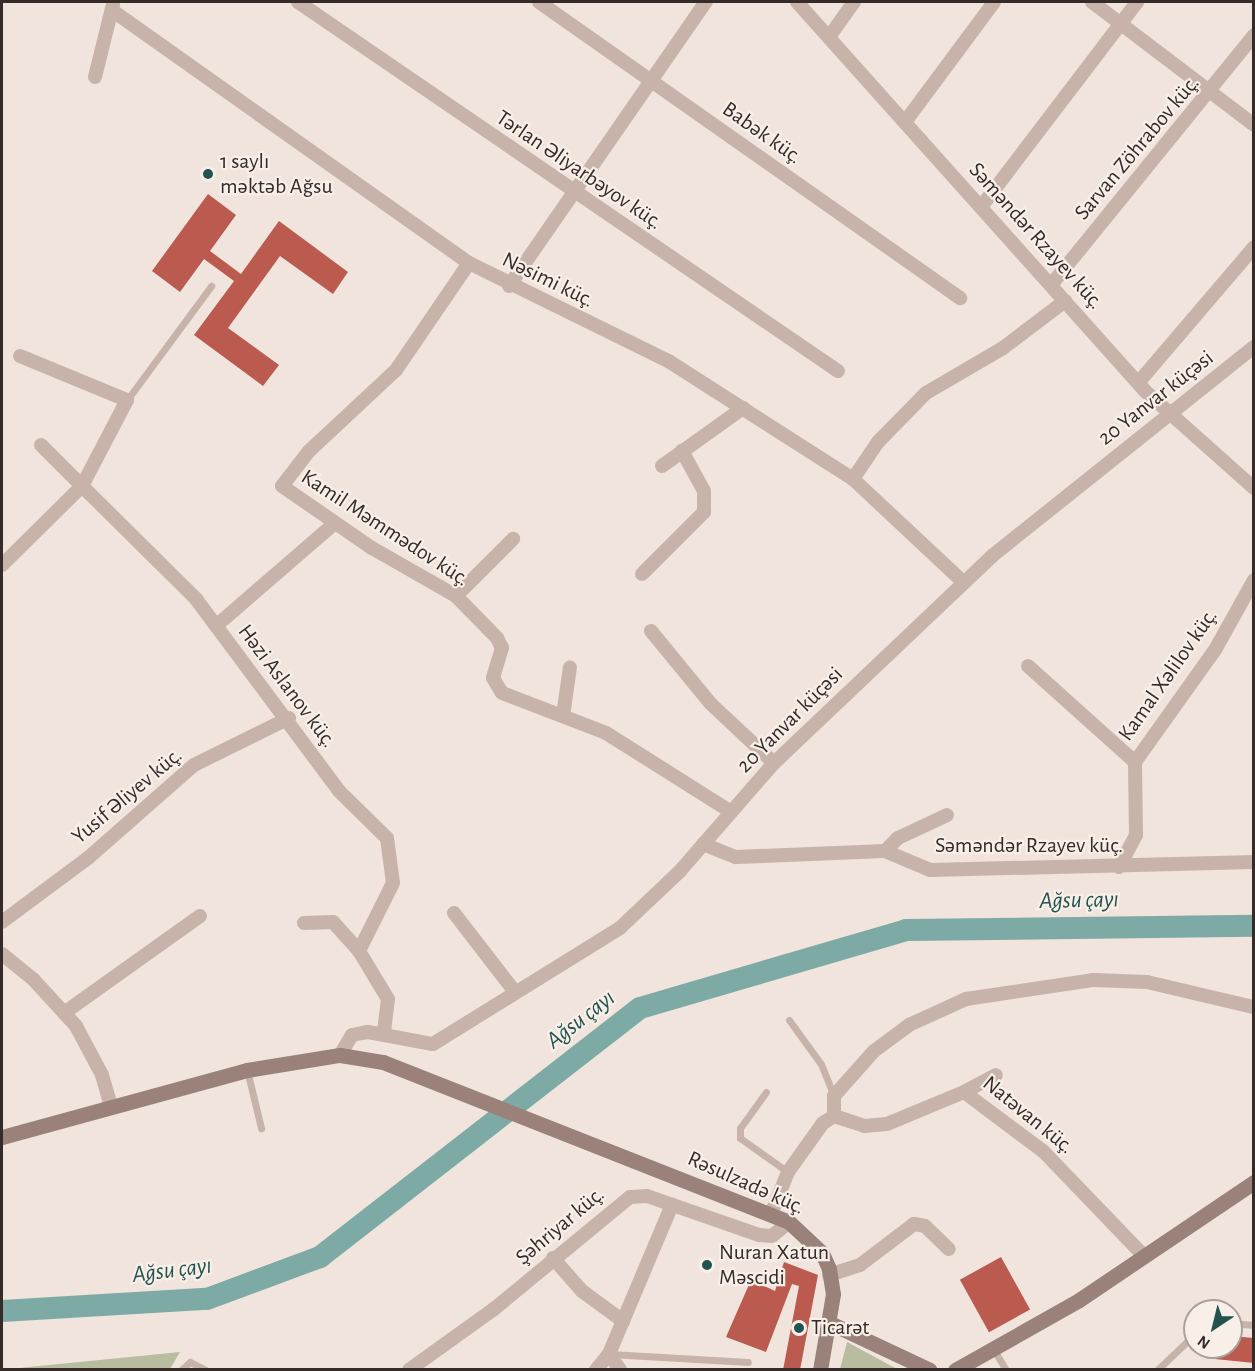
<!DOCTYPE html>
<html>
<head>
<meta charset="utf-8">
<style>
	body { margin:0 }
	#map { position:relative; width:1255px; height:1371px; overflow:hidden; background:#f0e4dd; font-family:"Alegreya Sans",sans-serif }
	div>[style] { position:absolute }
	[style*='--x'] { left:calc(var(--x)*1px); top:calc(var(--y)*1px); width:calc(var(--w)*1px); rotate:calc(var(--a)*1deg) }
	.green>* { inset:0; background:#b7bd9e }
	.river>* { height:22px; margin:-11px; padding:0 11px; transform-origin:11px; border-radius:11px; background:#7eaaa6 }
	.building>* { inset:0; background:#bb5a4f; transform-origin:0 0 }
	.lane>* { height:7px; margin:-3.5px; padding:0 3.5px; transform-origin:3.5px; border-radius:3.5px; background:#c7b3aa }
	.street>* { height:14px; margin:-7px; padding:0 7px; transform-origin:7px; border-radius:7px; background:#c7b3aa }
	.secondary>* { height:15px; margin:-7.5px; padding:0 7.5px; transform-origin:7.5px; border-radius:7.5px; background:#9a827b }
	.dots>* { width:16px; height:16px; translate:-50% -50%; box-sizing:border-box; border:3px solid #f8efe9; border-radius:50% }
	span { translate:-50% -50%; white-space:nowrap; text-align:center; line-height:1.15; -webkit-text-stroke:4.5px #f8efe9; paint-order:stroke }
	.street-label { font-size:22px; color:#352b29 }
	.poi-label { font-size:22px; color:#352b29 }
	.left { translate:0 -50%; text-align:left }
	.water-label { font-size:24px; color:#22534f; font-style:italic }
	.frame { position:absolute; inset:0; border:3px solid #352b29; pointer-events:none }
	.north { position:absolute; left:1183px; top:1299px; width:60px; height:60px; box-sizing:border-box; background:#f8efe9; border:2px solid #aaa19c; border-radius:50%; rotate:215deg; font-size:16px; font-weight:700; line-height:24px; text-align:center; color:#352b29 }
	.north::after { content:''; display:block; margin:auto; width:21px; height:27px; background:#22534f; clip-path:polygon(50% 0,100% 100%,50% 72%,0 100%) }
</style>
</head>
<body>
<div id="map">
	<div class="green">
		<i style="clip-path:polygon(847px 1342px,897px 1369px,840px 1369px)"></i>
		<i style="clip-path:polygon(180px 1352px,170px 1369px,9px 1369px)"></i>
	</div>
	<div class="river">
		<i style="--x:2;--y:1311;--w:205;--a:-3.4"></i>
		<i style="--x:207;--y:1299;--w:121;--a:-20.4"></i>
		<i style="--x:320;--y:1257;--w:405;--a:-37.9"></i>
		<i style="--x:640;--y:1008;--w:277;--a:-16.3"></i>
		<i style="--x:906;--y:930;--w:348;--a:-0.7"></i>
	</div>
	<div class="building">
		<i style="clip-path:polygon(208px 194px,236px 215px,210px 251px,241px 274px,279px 221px,348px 272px,333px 294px,280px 256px,228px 328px,279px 365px,263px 386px,194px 335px,234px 281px,204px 259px,180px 292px,152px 271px)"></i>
		<i style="left:1001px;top:1257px;width:60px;height:47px;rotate:61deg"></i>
		<i style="clip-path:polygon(784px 1262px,818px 1275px,800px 1370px,783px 1370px,799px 1286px,792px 1284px,766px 1352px,726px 1337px,751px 1280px,775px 1291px)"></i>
		<i style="clip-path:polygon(1231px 1336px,1254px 1338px,1254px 1363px,1205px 1358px,1206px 1347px,1231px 1347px)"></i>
	</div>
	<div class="lane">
		<i style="--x:127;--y:400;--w:142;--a:-53.6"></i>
		<i style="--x:789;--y:1020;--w:54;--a:54"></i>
		<i style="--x:821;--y:1064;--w:35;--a:68"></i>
		<i style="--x:247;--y:1070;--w:60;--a:76.4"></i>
		<i style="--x:766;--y:1092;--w:44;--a:125.8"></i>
		<i style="--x:740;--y:1128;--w:10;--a:90"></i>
		<i style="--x:740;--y:1138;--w:59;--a:35.3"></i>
		<i style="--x:1231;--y:1323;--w:23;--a:5"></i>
		<i style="--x:994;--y:1350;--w:23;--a:59"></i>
		<i style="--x:610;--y:1354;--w:138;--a:3.3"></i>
		<i style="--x:181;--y:1370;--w:12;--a:-42"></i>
		<i style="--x:190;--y:1362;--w:18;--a:27"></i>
		<i style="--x:1157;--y:1370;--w:52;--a:-43.5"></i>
	</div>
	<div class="street">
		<i style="--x:298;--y:2;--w:654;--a:34.35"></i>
		<i style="--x:539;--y:2;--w:515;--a:35.11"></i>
		<i style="--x:797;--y:2;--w:522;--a:48.18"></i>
		<i style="--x:1145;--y:391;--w:146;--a:41.7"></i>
		<i style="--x:1092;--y:2;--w:203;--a:37.2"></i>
		<i style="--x:113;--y:11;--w:436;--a:35.3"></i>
		<i style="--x:469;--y:263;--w:224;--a:26.2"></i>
		<i style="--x:670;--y:362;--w:217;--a:32.6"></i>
		<i style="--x:853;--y:479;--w:151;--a:43.1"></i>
		<i style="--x:829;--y:37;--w:43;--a:-54.5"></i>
		<i style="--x:95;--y:77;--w:75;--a:-76.1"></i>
		<i style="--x:905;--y:122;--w:149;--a:-53.4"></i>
		<i style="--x:981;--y:207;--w:258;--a:-52.7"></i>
		<i style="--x:469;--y:263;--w:130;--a:124.3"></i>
		<i style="--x:396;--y:370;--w:119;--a:137"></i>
		<i style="--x:309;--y:451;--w:44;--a:127.6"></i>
		<i style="--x:282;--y:486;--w:109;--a:34.6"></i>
		<i style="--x:372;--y:548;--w:97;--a:29.7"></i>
		<i style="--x:456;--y:596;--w:59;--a:45.7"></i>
		<i style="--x:497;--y:638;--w:11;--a:63"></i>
		<i style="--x:502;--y:648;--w:31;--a:107"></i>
		<i style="--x:493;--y:678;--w:17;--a:59"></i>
		<i style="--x:502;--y:693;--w:111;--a:21"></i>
		<i style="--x:606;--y:733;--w:146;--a:32.2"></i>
		<i style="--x:1051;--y:285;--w:322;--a:-50.9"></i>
		<i style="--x:509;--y:286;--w:346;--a:-55.3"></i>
		<i style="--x:20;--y:356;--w:116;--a:22.4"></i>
		<i style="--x:127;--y:400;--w:97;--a:117.6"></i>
		<i style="--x:82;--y:486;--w:58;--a:-135"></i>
		<i style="--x:1138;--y:383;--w:179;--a:-49.5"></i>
		<i style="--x:662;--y:466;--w:100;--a:-35.6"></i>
		<i style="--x:853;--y:479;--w:45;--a:-56"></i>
		<i style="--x:878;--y:442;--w:69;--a:-45.6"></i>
		<i style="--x:926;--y:393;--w:89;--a:-30.3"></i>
		<i style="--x:1003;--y:348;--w:78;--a:-37.2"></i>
		<i style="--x:2;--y:565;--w:112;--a:-44.6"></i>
		<i style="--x:82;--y:486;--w:161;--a:44.7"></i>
		<i style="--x:196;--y:599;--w:239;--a:53.3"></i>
		<i style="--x:339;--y:791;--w:67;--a:44.4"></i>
		<i style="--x:387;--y:838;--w:45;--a:82.4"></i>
		<i style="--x:393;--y:883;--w:76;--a:116.6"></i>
		<i style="--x:359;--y:951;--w:56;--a:58.9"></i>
		<i style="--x:388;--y:999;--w:34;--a:97"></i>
		<i style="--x:642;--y:574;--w:88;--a:-45"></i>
		<i style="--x:704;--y:512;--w:21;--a:-90"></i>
		<i style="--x:704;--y:491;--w:46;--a:-118.8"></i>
		<i style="--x:456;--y:596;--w:81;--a:-45"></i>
		<i style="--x:216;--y:626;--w:157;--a:-40.9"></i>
		<i style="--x:651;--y:631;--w:94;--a:50.6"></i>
		<i style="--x:711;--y:704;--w:86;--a:43.1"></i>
		<i style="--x:1028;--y:666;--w:144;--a:41.9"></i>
		<i style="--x:563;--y:716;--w:49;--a:-81.9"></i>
		<i style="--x:703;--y:844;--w:35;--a:22"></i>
		<i style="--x:736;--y:857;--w:149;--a:-2.3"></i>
		<i style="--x:885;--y:851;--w:49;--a:22.9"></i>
		<i style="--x:930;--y:870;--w:324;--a:-1.4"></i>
		<i style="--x:885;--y:851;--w:18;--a:-45"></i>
		<i style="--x:898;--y:838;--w:54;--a:-25.1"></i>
		<i style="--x:1119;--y:867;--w:36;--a:-62"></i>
		<i style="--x:1136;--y:835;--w:73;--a:-90.8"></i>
		<i style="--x:1135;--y:762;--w:138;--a:-54.5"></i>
		<i style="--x:1215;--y:650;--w:80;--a:-60.9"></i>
		<i style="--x:454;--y:913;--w:100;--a:52.3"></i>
		<i style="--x:2;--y:922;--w:107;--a:-36.7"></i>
		<i style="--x:88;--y:858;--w:141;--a:-41.3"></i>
		<i style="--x:194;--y:765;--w:106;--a:-26.3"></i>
		<i style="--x:304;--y:923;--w:29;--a:-2"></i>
		<i style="--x:333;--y:922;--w:39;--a:48"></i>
		<i style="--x:2;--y:954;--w:40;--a:39"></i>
		<i style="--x:33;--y:979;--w:64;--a:47.5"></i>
		<i style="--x:76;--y:1026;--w:55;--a:62"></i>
		<i style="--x:102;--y:1075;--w:32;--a:74"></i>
		<i style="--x:64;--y:1013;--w:167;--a:-35.5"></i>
		<i style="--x:340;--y:1055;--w:23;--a:-59"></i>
		<i style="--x:352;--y:1035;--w:16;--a:-11"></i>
		<i style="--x:368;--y:1032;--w:66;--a:10.5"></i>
		<i style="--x:433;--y:1044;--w:220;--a:-31.8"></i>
		<i style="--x:620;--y:928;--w:83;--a:-43.5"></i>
		<i style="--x:680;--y:871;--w:143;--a:-49"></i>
		<i style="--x:774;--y:763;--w:301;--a:-43.5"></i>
		<i style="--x:992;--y:556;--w:335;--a:-38.6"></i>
		<i style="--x:964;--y:1092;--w:36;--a:-28"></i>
		<i style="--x:834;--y:1116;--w:20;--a:-90"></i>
		<i style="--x:834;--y:1096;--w:60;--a:-48.4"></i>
		<i style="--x:874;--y:1051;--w:44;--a:-36.6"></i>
		<i style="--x:909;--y:1025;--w:63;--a:-24.5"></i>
		<i style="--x:966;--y:999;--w:128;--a:-8.5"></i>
		<i style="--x:1093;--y:980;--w:54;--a:2.1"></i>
		<i style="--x:1147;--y:982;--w:110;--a:13.2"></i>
		<i style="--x:771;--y:1214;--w:45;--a:-68"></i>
		<i style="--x:788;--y:1172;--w:60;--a:-54.5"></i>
		<i style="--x:823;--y:1123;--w:13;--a:-32"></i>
		<i style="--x:834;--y:1116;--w:32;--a:18"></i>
		<i style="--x:864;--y:1126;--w:23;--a:-5"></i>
		<i style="--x:887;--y:1124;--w:83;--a:-22.6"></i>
		<i style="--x:964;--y:1092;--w:99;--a:36.8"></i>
		<i style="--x:1043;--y:1151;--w:143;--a:46.1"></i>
		<i style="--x:553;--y:1258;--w:44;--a:48.7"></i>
		<i style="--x:582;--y:1291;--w:51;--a:36.2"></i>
		<i style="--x:829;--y:1275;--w:33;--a:-18"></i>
		<i style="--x:860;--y:1265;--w:68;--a:-37.2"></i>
		<i style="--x:914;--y:1224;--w:11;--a:10"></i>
		<i style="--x:925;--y:1226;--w:33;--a:44"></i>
		<i style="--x:609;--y:1354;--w:19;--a:55"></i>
		<i style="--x:409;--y:1370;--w:105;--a:-35.7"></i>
		<i style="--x:494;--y:1309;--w:176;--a:-39.5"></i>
		<i style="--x:630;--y:1197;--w:17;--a:-3"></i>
		<i style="--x:647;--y:1196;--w:119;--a:19.2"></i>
		<i style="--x:759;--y:1235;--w:13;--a:4"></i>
		<i style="--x:772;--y:1236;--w:22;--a:-39"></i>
		<i style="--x:596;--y:1370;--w:21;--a:-51"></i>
		<i style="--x:609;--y:1354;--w:162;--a:-67.1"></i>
	</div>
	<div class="secondary">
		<i style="--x:2;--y:1137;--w:254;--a:-15.3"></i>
		<i style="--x:247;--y:1070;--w:94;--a:-9.2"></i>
		<i style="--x:340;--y:1055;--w:44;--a:9.2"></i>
		<i style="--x:383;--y:1062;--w:436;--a:21.5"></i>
		<i style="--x:789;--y:1222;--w:45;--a:43.2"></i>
		<i style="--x:822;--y:1253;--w:17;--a:66"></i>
		<i style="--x:829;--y:1269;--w:25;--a:81"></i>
		<i style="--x:833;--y:1294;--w:77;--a:99.7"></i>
		<i style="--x:830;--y:1323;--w:110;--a:25.2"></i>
		<i style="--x:955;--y:1370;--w:142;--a:-29.4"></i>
		<i style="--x:1079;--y:1300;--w:211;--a:-34"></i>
	</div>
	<div class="dots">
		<i style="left:208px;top:174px;background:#22534f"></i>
		<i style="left:707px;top:1265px;background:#22534f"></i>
		<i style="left:799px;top:1328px;background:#22534f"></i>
	</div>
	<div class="street-label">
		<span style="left:762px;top:133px;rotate:35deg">Babək küç.</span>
		<span style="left:1137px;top:148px;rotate:-50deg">Sarvan Zöhrabov küç.</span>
		<span style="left:579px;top:170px;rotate:34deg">Tərlan Əliyarbəyov küç.</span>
		<span style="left:1036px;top:236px;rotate:48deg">Səməndər Rzayev küç.</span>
		<span style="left:548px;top:280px;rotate:26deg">Nəsimi küç.</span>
		<span style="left:1156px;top:398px;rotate:-38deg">20 Yanvar küçəsi</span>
		<span style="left:385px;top:528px;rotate:33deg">Kamil Məmmədov küç.</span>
		<span style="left:1168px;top:675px;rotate:-55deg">Kamal Xəlilov küç.</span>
		<span style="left:287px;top:686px;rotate:53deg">Həzi Aslanov küç.</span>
		<span style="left:790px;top:720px;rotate:-45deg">20 Yanvar küçəsi</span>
		<span style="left:127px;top:796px;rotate:-40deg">Yusif Əliyev küç.</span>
		<span style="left:1029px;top:846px">Səməndər Rzayev küç.</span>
		<span style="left:1028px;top:1115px;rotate:39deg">Natəvan küç.</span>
		<span style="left:746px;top:1183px;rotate:24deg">Rəsulzadə küç.</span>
		<span style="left:560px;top:1226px;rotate:-40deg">Şəhriyar küç.</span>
	</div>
	<div class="poi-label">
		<span class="left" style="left:220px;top:174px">1 saylı<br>məktəb Ağsu</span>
		<span class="left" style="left:719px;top:1265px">Nuran Xatun<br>Məscidi</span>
		<span class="left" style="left:811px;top:1328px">Ticarət</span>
	</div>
	<div class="water-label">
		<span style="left:1079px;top:901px;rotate:-1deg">Ağsu çayı</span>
		<span style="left:581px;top:1020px;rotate:-38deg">Ağsu çayı</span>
		<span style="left:172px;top:1271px;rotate:-7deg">Ağsu çayı</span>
	</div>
	<div class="frame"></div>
	<div class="north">N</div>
</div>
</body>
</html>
